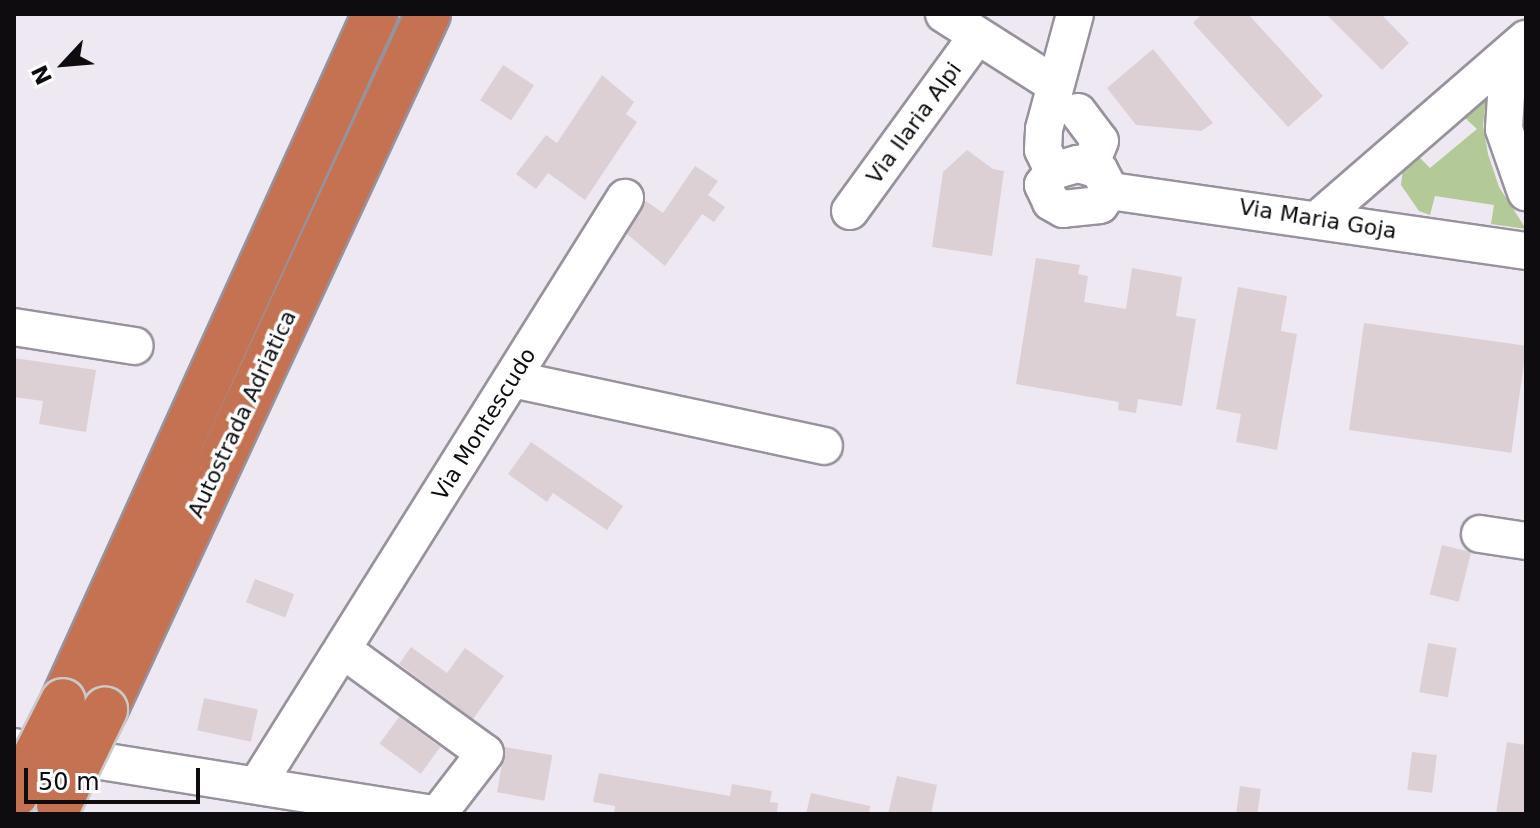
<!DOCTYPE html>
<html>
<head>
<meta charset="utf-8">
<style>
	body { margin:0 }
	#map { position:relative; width:1540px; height:828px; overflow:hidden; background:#eee8f2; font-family:"DejaVu Sans",sans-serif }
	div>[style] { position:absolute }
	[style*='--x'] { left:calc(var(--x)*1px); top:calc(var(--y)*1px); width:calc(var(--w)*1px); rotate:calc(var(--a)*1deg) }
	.green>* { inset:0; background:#b3c998 }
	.building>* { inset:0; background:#dcd0d4; transform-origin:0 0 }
	.roads { filter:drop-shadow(2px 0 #97929c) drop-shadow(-2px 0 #97929c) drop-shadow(0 2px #97929c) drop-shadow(0 -2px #97929c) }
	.minor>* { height:36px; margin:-18px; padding:0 18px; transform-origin:18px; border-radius:18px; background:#fff }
	.highway>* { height:44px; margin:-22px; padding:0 22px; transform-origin:22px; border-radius:22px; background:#c57253 }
	.bridges { filter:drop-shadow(2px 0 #cacaca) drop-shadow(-2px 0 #cacaca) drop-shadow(0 2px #cacaca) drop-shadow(0 -2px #cacaca) }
	.highway-bridge>* { height:44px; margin:-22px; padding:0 22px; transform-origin:22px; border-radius:22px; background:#c57253 }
	span { translate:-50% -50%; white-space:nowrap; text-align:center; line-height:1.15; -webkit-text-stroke:7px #fff; paint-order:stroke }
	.street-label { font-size:22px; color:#0e0c0f }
	.frame { position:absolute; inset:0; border:16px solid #0e0c0f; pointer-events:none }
	.north { position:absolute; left:24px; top:24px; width:80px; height:80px; -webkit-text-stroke:6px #fff; paint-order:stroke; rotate:244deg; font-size:22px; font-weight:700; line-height:32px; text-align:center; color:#0e0c0f }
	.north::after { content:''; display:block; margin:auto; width:28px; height:36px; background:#0e0c0f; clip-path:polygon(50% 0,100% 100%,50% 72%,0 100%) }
	.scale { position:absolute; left:24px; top:768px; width:176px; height:36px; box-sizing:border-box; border:4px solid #0e0c0f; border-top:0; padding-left:10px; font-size:24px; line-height:28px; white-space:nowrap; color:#0e0c0f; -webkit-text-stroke:6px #fff; paint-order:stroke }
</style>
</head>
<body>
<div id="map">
	<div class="green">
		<i style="clip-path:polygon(1487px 92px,1483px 125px,1488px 154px,1499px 187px,1526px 229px,1491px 224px,1494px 205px,1435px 196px,1430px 215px,1419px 211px,1401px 185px,1403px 169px,1418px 156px,1430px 168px,1477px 129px,1464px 117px)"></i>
	</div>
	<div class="building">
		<i style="clip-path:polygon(1202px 14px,1248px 14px,1323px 96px,1288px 127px,1193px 23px)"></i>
		<i style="clip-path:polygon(1326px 14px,1381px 14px,1409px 43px,1382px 70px)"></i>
		<i style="clip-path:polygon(1153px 49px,1213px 123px,1201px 131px,1136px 125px,1107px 88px)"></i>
		<i style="left:503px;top:65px;width:37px;height:42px;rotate:33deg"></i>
		<i style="clip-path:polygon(602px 75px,634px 102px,626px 114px,637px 122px,585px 200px,548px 173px,536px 189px,516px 174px,546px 135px,557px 143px)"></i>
		<i style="clip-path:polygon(967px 150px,993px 169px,1004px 171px,992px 256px,932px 247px,943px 172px)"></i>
		<i style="clip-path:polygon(695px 166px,718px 181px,708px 195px,725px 207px,714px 222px,702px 214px,665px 266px,627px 234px,646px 201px,663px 213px)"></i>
		<i style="clip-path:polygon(1036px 258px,1080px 265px,1078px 274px,1088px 276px,1084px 302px,1126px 309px,1132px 268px,1182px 277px,1176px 316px,1196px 319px,1182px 406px,1138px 399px,1136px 413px,1118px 410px,1119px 402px,1016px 384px)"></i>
		<i style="clip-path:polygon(1238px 287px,1287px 296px,1281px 331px,1297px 334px,1277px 450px,1236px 442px,1241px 414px,1216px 409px)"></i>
		<i style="left:1364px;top:323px;width:164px;height:108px;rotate:8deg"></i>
		<i style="clip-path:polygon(14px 358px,96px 370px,86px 432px,39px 424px,43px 401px,14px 397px)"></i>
		<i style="clip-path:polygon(531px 442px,623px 506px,607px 530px,553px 493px,547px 502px,508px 474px)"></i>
		<i style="left:1442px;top:545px;width:30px;height:51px;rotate:14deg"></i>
		<i style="left:255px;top:579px;width:42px;height:25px;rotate:21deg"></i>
		<i style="left:1428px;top:643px;width:29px;height:50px;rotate:10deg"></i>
		<i style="clip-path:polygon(411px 647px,447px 673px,465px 648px,504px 676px,473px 719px,399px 664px)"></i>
		<i style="left:204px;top:698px;width:55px;height:33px;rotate:12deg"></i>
		<i style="left:399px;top:717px;width:51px;height:33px;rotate:36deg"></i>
		<i style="clip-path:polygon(1507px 742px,1526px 745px,1526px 814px,1496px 814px)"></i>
		<i style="left:505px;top:747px;width:48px;height:46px;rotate:10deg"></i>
		<i style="left:1412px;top:752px;width:25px;height:38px;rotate:7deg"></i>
		<i style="clip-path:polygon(599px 773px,730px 796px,732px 784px,772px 791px,770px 802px,778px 803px,777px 814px,614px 814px,615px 806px,593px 802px)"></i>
		<i style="clip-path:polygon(897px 776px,937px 785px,931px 814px,888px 814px)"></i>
		<i style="left:1240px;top:786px;width:21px;height:28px;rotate:8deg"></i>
		<i style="clip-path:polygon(811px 793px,870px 806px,869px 814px,806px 814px)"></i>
	</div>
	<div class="roads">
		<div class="minor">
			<i style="--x:944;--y:14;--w:130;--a:32.5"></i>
			<i style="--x:1521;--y:45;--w:38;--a:112"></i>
			<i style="--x:1507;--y:80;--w:49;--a:93.5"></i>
			<i style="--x:1504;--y:129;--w:67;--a:70.8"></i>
			<i style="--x:1078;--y:112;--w:36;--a:53"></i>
			<i style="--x:1100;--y:141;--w:27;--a:112"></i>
			<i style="--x:1078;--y:164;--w:22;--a:16"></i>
			<i style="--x:1099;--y:170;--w:24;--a:62"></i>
			<i style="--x:1110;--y:191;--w:17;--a:126"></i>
			<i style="--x:1100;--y:205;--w:37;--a:174"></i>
			<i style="--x:1063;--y:209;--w:14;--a:-150"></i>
			<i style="--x:1051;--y:202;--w:19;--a:-115"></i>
			<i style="--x:1043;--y:185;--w:17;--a:-54"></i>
			<i style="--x:1053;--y:171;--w:26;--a:-16"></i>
			<i style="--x:1053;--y:171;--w:23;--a:-115"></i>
			<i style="--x:1043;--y:150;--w:21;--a:-87"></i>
			<i style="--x:1044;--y:129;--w:119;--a:-74.9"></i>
			<i style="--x:1110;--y:191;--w:420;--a:8.2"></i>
			<i style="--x:850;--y:211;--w:216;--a:-54"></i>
			<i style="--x:1318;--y:219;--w:275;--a:-40.9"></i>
			<i style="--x:14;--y:327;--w:122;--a:8.9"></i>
			<i style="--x:512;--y:379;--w:319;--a:12.1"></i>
			<i style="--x:1480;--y:534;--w:47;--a:8.7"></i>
			<i style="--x:343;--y:650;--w:175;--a:36"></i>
			<i style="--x:485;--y:753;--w:77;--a:127.6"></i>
			<i style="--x:14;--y:747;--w:422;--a:9.1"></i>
			<i style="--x:257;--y:785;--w:693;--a:-57.92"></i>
		</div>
		<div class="highway">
			<i style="--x:63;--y:701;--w:755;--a:-65.57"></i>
			<i style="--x:105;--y:710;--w:767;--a:-65.1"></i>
		</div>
	</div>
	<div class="bridges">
		<div class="highway-bridge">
			<i style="--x:16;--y:794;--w:104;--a:-63.2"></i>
			<i style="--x:59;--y:805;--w:106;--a:-64.2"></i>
		</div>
	</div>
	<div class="street-label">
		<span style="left:914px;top:123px;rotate:-54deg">Via Ilaria Alpi</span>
		<span style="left:1318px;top:219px;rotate:9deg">Via Maria Goja</span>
		<span style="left:242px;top:414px;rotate:-65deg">Autostrada Adriatica</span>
		<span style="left:484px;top:424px;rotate:-58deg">Via Montescudo</span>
	</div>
	<div class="frame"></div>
	<div class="north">N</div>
	<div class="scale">50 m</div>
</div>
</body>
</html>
